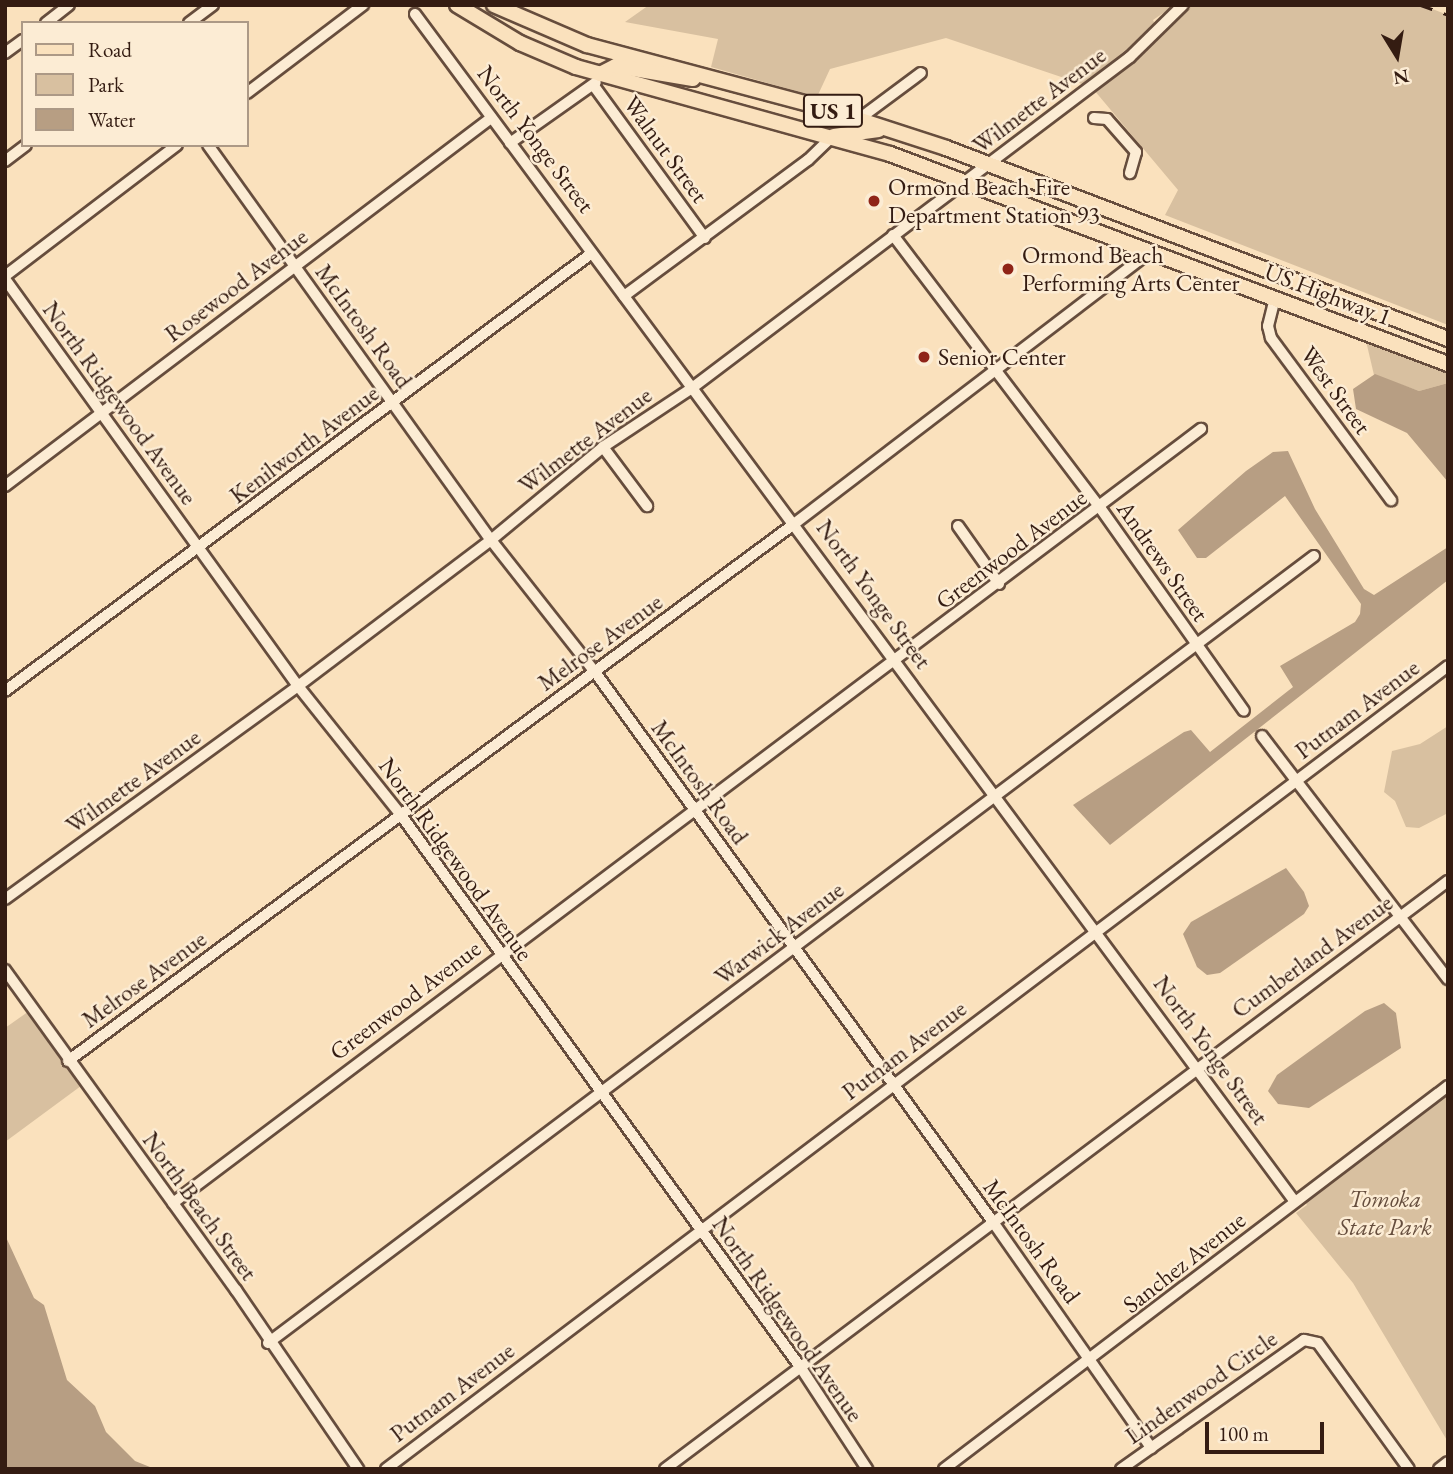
<!DOCTYPE html>
<html>
<head>
<meta charset="utf-8">
<style>
	body { margin:0 }
	#map { position:relative; width:1453px; height:1474px; overflow:hidden; background:#fae1bd; font-family:"EB Garamond",serif }
	div>[style] { position:absolute }
	[style*='--x'] { left:calc(var(--x)*1px); top:calc(var(--y)*1px); width:calc(var(--w)*1px); rotate:calc(var(--a)*1deg) }
	.green>* { inset:0; background:#d8c0a0 }
	.water>* { inset:0; background:#b79e83 }
	.roads { filter:drop-shadow(2px 0 #664d3d) drop-shadow(-2px 0 #664d3d) drop-shadow(0 2px #664d3d) drop-shadow(0 -2px #664d3d) }
	.minor>* { height:10px; margin:-5px; padding:0 5px; transform-origin:5px; border-radius:5px; background:#fcecd4 }
	.major>* { height:14px; margin:-7px; padding:0 7px; transform-origin:7px; border-radius:7px; background:#fae1bd }
	.rail>* { height:2.5px; margin-top:-1.25px; transform-origin:0; background:repeating-linear-gradient(90deg,#341c12 0 12px,transparent 0 24px) }
	.dots>* { width:19px; height:19px; translate:-50% -50%; box-sizing:border-box; border:4px solid #fcecd4; border-radius:50% }
	span { translate:-50% -50%; white-space:nowrap; text-align:center; line-height:1.15; -webkit-text-stroke:5px #fcecd4; paint-order:stroke }
	.shield-label span { padding:2px 5px; background:#fcecd4; border:2px solid; border-radius:5px; -webkit-text-stroke-width:0 }
	.shield-label { font-size:23px; color:#341c12; font-weight:700 }
	.street-label { font-size:24px; color:#341c12 }
	.poi-label { font-size:24px; color:#341c12 }
	.left { translate:0 -50%; text-align:left }
	.park-label { font-size:24px; color:#654d3d; font-style:italic }
	.frame { position:absolute; inset:0; border:7px solid #341c12; pointer-events:none }
	.legend { position:absolute; left:21px; top:21px; width:228px; height:126px; box-sizing:border-box; background:#fcecd4; border:2px solid #ac9986; margin:0; padding:9px 12px; list-style:none; font-size:21px; color:#341c12 }
	.legend li { display:flex; align-items:center; gap:14px; height:35px }
	.legend b { width:35px; border:2px solid #ac9986 }
	.north { position:absolute; left:1362px; top:21px; width:70px; height:70px; -webkit-text-stroke:5px #fcecd4; paint-order:stroke; rotate:169deg; font-size:19px; font-weight:700; line-height:28px; text-align:center; color:#341c12 }
	.north::after { content:''; display:block; margin:auto; width:24px; height:32px; background:#341c12; clip-path:polygon(50% 0,100% 100%,50% 72%,0 100%) }
	.scale { position:absolute; left:1205px; top:1422px; width:119px; height:32px; box-sizing:border-box; border:4px solid #341c12; border-top:0; padding-left:9px; font-size:21px; line-height:24px; white-space:nowrap; color:#341c12; -webkit-text-stroke:5px #fcecd4; paint-order:stroke }
</style>
</head>
<body>
<div id="map">
	<div class="green">
		<i style="clip-path:polygon(649px 5px,1175px 5px,1153px 20px,1157px 28px,1085px 85px,946px 38px,830px 69px,817px 97px,711px 67px,718px 39px,625px 22px)"></i>
		<i style="clip-path:polygon(1188px 5px,1422px 5px,1448px 15px,1448px 325px,1165px 215px,1178px 190px,1094px 90px,1162px 35px)"></i>
		<i style="clip-path:polygon(1366px 341px,1448px 372px,1448px 383px,1419px 391px,1374px 375px)"></i>
		<i style="clip-path:polygon(1448px 726px,1448px 813px,1419px 828px,1406px 827px,1395px 801px,1384px 792px,1392px 751px,1420px 744px)"></i>
		<i style="clip-path:polygon(32px 1009px,85px 1083px,5px 1142px,5px 1028px)"></i>
		<i style="clip-path:polygon(1448px 1086px,1448px 1442px,1353px 1283px,1296px 1213px,1307px 1205px,1302px 1197px)"></i>
	</div>
	<div class="water">
		<i style="clip-path:polygon(1375px 374px,1419px 391px,1448px 383px,1448px 482px,1407px 433px,1356px 409px,1353px 389px)"></i>
		<i style="clip-path:polygon(1288px 451px,1315px 509px,1364px 589px,1374px 595px,1448px 547px,1448px 580px,1110px 845px,1073px 805px,1184px 732px,1191px 730px,1210px 752px,1293px 687px,1280px 666px,1355px 622px,1360px 614px,1361px 604px,1285px 496px,1206px 558px,1197px 558px,1178px 530px,1246px 471px,1273px 452px)"></i>
		<i style="clip-path:polygon(1286px 868px,1304px 892px,1309px 906px,1304px 914px,1220px 973px,1207px 975px,1197px 967px,1183px 934px,1191px 922px)"></i>
		<i style="clip-path:polygon(1384px 1003px,1396px 1013px,1401px 1048px,1309px 1108px,1278px 1104px,1268px 1091px,1277px 1075px,1365px 1011px)"></i>
		<i style="clip-path:polygon(5px 1235px,34px 1298px,44px 1305px,67px 1380px,95px 1406px,106px 1432px,135px 1461px,155px 1469px,5px 1469px)"></i>
	</div>
	<div class="roads">
		<div class="minor">
			<i style="--x:415;--y:14;--w:1478;--a:53.47"></i>
			<i style="--x:46;--y:23;--w:29;--a:-38"></i>
			<i style="--x:189;--y:23;--w:30;--a:-37"></i>
			<i style="--x:5;--y:53;--w:22;--a:-36"></i>
			<i style="--x:594;--y:86;--w:188;--a:53.9"></i>
			<i style="--x:247;--y:93;--w:146;--a:-37.2"></i>
			<i style="--x:1094;--y:118;--w:13;--a:4"></i>
			<i style="--x:1107;--y:119;--w:44;--a:48.7"></i>
			<i style="--x:1136;--y:152;--w:22;--a:106"></i>
			<i style="--x:859;--y:119;--w:77;--a:-36.6"></i>
			<i style="--x:510;--y:143;--w:105;--a:-35.3"></i>
			<i style="--x:208;--y:145;--w:486;--a:54.4"></i>
			<i style="--x:491;--y:540;--w:168;--a:51.8"></i>
			<i style="--x:595;--y:672;--w:679;--a:54.11"></i>
			<i style="--x:993;--y:1222;--w:276;--a:55"></i>
			<i style="--x:5;--y:161;--w:26;--a:-37"></i>
			<i style="--x:893;--y:235;--w:344;--a:52.8"></i>
			<i style="--x:1101;--y:509;--w:247;--a:54.7"></i>
			<i style="--x:5;--y:276;--w:216;--a:-37.3"></i>
			<i style="--x:5;--y:279;--w:501;--a:54.25"></i>
			<i style="--x:298;--y:686;--w:165;--a:51.4"></i>
			<i style="--x:401;--y:815;--w:683;--a:54.12"></i>
			<i style="--x:801;--y:1368;--w:121;--a:56.8"></i>
			<i style="--x:624;--y:296;--w:229;--a:-36.5"></i>
			<i style="--x:808;--y:160;--w:35;--a:-44"></i>
			<i style="--x:1275;--y:298;--w:29;--a:104"></i>
			<i style="--x:1268;--y:326;--w:12;--a:76"></i>
			<i style="--x:1271;--y:338;--w:202;--a:53.5"></i>
			<i style="--x:603;--y:447;--w:74;--a:53.3"></i>
			<i style="--x:5;--y:486;--w:610;--a:-37.13"></i>
			<i style="--x:958;--y:526;--w:71;--a:54.7"></i>
			<i style="--x:5;--y:691;--w:732;--a:-36.73"></i>
			<i style="--x:1262;--y:736;--w:306;--a:52.6"></i>
			<i style="--x:5;--y:899;--w:362;--a:-36"></i>
			<i style="--x:298;--y:686;--w:242;--a:-37.1"></i>
			<i style="--x:491;--y:540;--w:146;--a:-39.7"></i>
			<i style="--x:603;--y:447;--w:107;--a:-33.5"></i>
			<i style="--x:692;--y:388;--w:549;--a:-37.08"></i>
			<i style="--x:1130;--y:57;--w:74;--a:-44.5"></i>
			<i style="--x:5;--y:970;--w:395;--a:54.2"></i>
			<i style="--x:236;--y:1290;--w:217;--a:55.7"></i>
			<i style="--x:68;--y:1061;--w:903;--a:-36.49"></i>
			<i style="--x:794;--y:524;--w:449;--a:-37.4"></i>
			<i style="--x:173;--y:1203;--w:1287;--a:-36.98"></i>
			<i style="--x:268;--y:1343;--w:1309;--a:-36.96"></i>
			<i style="--x:386;--y:1469;--w:1331;--a:-37.09"></i>
			<i style="--x:665;--y:1469;--w:979;--a:-36.91"></i>
			<i style="--x:944;--y:1469;--w:633;--a:-37.23"></i>
			<i style="--x:1121;--y:1469;--w:224;--a:-35.2"></i>
			<i style="--x:1304;--y:1340;--w:14;--a:12"></i>
			<i style="--x:1318;--y:1343;--w:155;--a:54.2"></i>
			<i style="--x:1439;--y:1469;--w:11;--a:-38"></i>
		</div>
		<div class="major">
			<i style="--x:457;--y:5;--w:74;--a:31.1"></i>
			<i style="--x:520;--y:43;--w:61;--a:23.2"></i>
			<i style="--x:576;--y:67;--w:326;--a:15.5"></i>
			<i style="--x:890;--y:154;--w:596;--a:20.62"></i>
			<i style="--x:494;--y:5;--w:101;--a:23.3"></i>
			<i style="--x:587;--y:45;--w:238;--a:14.9"></i>
			<i style="--x:817;--y:106;--w:136;--a:18"></i>
			<i style="--x:946;--y:148;--w:537;--a:20.83"></i>
			<i style="--x:600;--y:74;--w:18;--a:-27"></i>
			<i style="--x:616;--y:66;--w:78;--a:9.6"></i>
			<i style="--x:834;--y:136;--w:45;--a:-7.6"></i>
		</div>
	</div>
	<div class="rail">
		<i style="--x:1421;--y:5;--w:29;--a:20"></i>
	</div>
	<div class="dots">
		<i style="left:874px;top:201px;background:#8f2418"></i>
		<i style="left:1008px;top:269px;background:#8f2418"></i>
		<i style="left:924px;top:357px;background:#8f2418"></i>
	</div>
	<div class="shield-label">
		<span style="left:833px;top:111px">US 1</span>
	</div>
	<div class="street-label">
		<span style="left:1039px;top:100px;rotate:-37deg">Wilmette Avenue</span>
		<span style="left:536px;top:139px;rotate:53deg">North Yonge Street</span>
		<span style="left:666px;top:149px;rotate:54deg">Walnut Street</span>
		<span style="left:236px;top:285px;rotate:-37deg">Rosewood Avenue</span>
		<span style="left:1328px;top:294px;rotate:21deg">US Highway 1</span>
		<span style="left:364px;top:326px;rotate:54deg">McIntosh Road</span>
		<span style="left:1336px;top:390px;rotate:54deg">West Street</span>
		<span style="left:120px;top:403px;rotate:54deg">North Ridgewood Avenue</span>
		<span style="left:585px;top:440px;rotate:-37deg">Wilmette Avenue</span>
		<span style="left:304px;top:444px;rotate:-37deg">Kenilworth Avenue</span>
		<span style="left:1011px;top:549px;rotate:-37deg">Greenwood Avenue</span>
		<span style="left:1163px;top:561px;rotate:55deg">Andrews Street</span>
		<span style="left:874px;top:594px;rotate:54deg">North Yonge Street</span>
		<span style="left:600px;top:642px;rotate:-36deg">Melrose Avenue</span>
		<span style="left:1357px;top:709px;rotate:-37deg">Putnam Avenue</span>
		<span style="left:133px;top:781px;rotate:-36deg">Wilmette Avenue</span>
		<span style="left:700px;top:782px;rotate:54deg">McIntosh Road</span>
		<span style="left:456px;top:859px;rotate:54deg">North Ridgewood Avenue</span>
		<span style="left:779px;top:933px;rotate:-37deg">Warwick Avenue</span>
		<span style="left:1312px;top:956px;rotate:-36deg">Cumberland Avenue</span>
		<span style="left:144px;top:979px;rotate:-36deg">Melrose Avenue</span>
		<span style="left:405px;top:1000px;rotate:-37deg">Greenwood Avenue</span>
		<span style="left:904px;top:1050px;rotate:-37deg">Putnam Avenue</span>
		<span style="left:1211px;top:1050px;rotate:54deg">North Yonge Street</span>
		<span style="left:200px;top:1206px;rotate:54deg">North Beach Street</span>
		<span style="left:1032px;top:1241px;rotate:54deg">McIntosh Road</span>
		<span style="left:1184px;top:1262px;rotate:-38deg">Sanchez Avenue</span>
		<span style="left:788px;top:1319px;rotate:55deg">North Ridgewood Avenue</span>
		<span style="left:1201px;top:1387px;rotate:-35deg">Lindenwood Circle</span>
		<span style="left:452px;top:1392px;rotate:-37deg">Putnam Avenue</span>
	</div>
	<div class="poi-label">
		<span class="left" style="left:888px;top:201px">Ormond Beach Fire<br>Department Station 93</span>
		<span class="left" style="left:1022px;top:269px">Ormond Beach<br>Performing Arts Center</span>
		<span class="left" style="left:938px;top:357px">Senior Center</span>
	</div>
	<div class="park-label">
		<span style="left:1385px;top:1213px">Tomoka<br>State Park</span>
	</div>
	<div class="frame"></div>
	<ul class="legend">
	<li><b style="height:9px;background:#fae1bd"></b>Road</li>
	<li><b style="height:19px;background:#d8c0a0"></b>Park</li>
	<li><b style="height:19px;background:#b79e83"></b>Water</li>
	</ul>
	<div class="north">N</div>
	<div class="scale">100 m</div>
</div>
</body>
</html>
